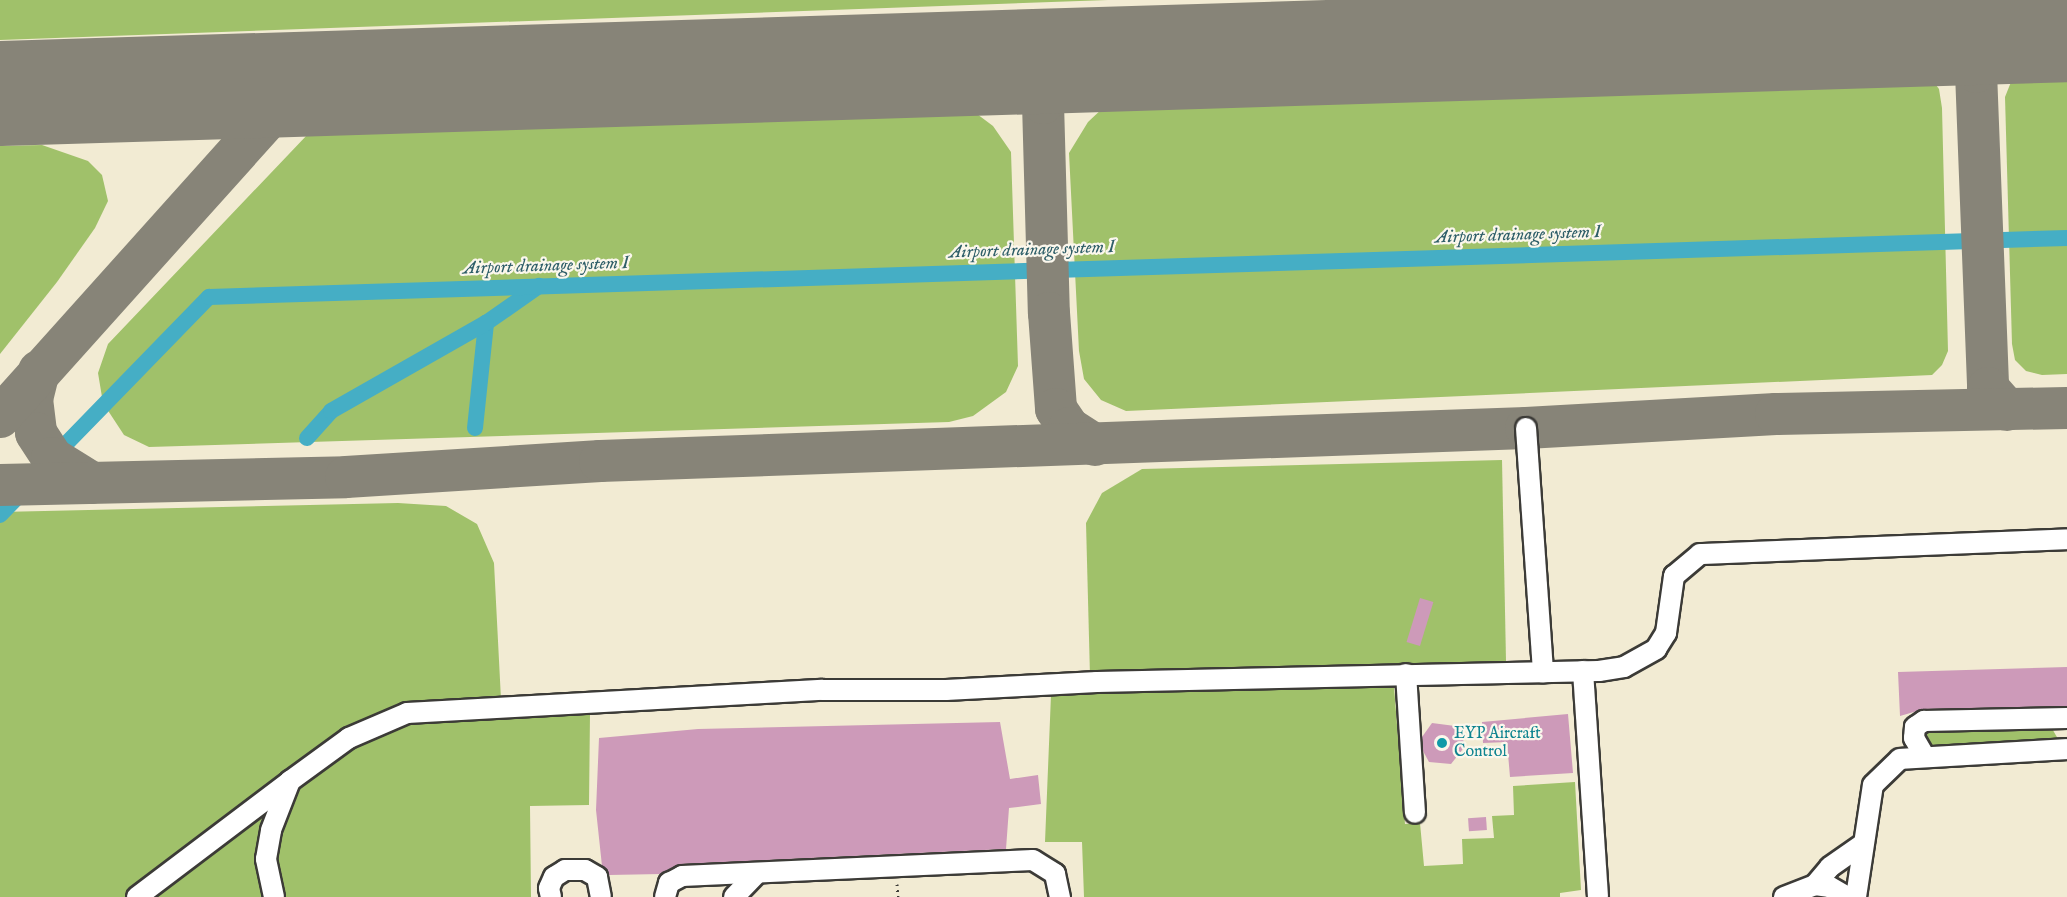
<!DOCTYPE html>
<html>
<head>
<meta charset="utf-8">
<style>
	body { margin:0 }
	#map { position:relative; width:2067px; height:897px; overflow:hidden; background:#f2ebd3; font-family:"IM FELL English",serif }
	div>[style] { position:absolute }
	[style*='--x'] { left:calc(var(--x)*1px); top:calc(var(--y)*1px); width:calc(var(--w)*1px); rotate:calc(var(--a)*1deg) }
	.green>* { inset:0; background:#a0c16a }
	.canal>* { height:16px; margin:-8px; padding:0 8px; transform-origin:8px; border-radius:8px; background:#45aec5 }
	.taxiway>* { height:42px; margin:-21px; padding:0 21px; transform-origin:21px; border-radius:21px; background:#878478 }
	.runway>* { height:105px; margin:-52.5px; padding:0 52.5px; transform-origin:52.5px; border-radius:52.5px; background:#878478 }
	.building>* { inset:0; background:#cd9ab9; transform-origin:0 0 }
	.path>* { height:3px; margin-top:-1.5px; transform-origin:0; background:repeating-linear-gradient(90deg,#3c3b37 0 1.5px,transparent 0 6px) }
	.roads { filter:drop-shadow(2px 0 #3c3b37) drop-shadow(-2px 0 #3c3b37) drop-shadow(0 2px #3c3b37) drop-shadow(0 -2px #3c3b37) }
	.minor>* { height:20px; margin:-10px; padding:0 10px; transform-origin:10px; border-radius:10px; background:#fff }
	.dots>* { width:16px; height:16px; translate:-50% -50%; box-sizing:border-box; border:3px solid #fbf7ec; border-radius:50% }
	span { translate:-50% -50%; white-space:nowrap; text-align:center; line-height:1.15; -webkit-text-stroke:4.5px #fbf7ec; paint-order:stroke }
	.culture-label { font-size:16px; color:#0d838f }
	.left { translate:0 -50%; text-align:left }
	.water-label { font-size:18px; color:#2e5e68; font-style:italic }
</style>
</head>
<body>
<div id="map">
	<div class="green">
		<i style="clip-path:polygon(0 0,1108px 0,0 40px)"></i>
		<i style="clip-path:polygon(2067px 65px,2067px 374px,2042px 375px,2026px 371px,2015px 360px,2012px 344px,2005px 97px,2013px 77px,2029px 66px)"></i>
		<i style="clip-path:polygon(1915px 70px,1930px 77px,1939px 89px,1942px 108px,1948px 351px,1942px 365px,1932px 375px,1126px 411px,1101px 400px,1084px 379px,1079px 351px,1069px 153px,1088px 122px,1104px 107px,1131px 94px,1639px 83px)"></i>
		<i style="clip-path:polygon(931px 105px,965px 105px,993px 126px,1011px 152px,1018px 366px,1006px 392px,973px 416px,949px 422px,149px 447px,124px 435px,103px 403px,98px 373px,108px 344px,308px 134px,323px 130px,470px 128px)"></i>
		<i style="clip-path:polygon(42px 145px,88px 161px,102px 175px,108px 201px,95px 228px,57px 282px,0 354px,0 146px)"></i>
		<i style="clip-path:polygon(1502px 460px,1506px 661px,1090px 676px,1086px 523px,1102px 493px,1142px 469px)"></i>
		<i style="clip-path:polygon(398px 503px,446px 506px,477px 524px,494px 563px,502px 719px,590px 714px,589px 805px,530px 806px,531px 897px,0 897px,0 512px)"></i>
		<i style="clip-path:polygon(1394px 687px,1405px 824px,1420px 823px,1424px 866px,1463px 864px,1462px 839px,1494px 838px,1492px 816px,1514px 815px,1513px 786px,1575px 782px,1581px 890px,1560px 893px,1560px 897px,1084px 897px,1082px 842px,1045px 842px,1051px 695px)"></i>
		<i style="clip-path:polygon(2050px 725px,2058px 739px,2046px 749px,1931px 751px,1925px 742px,1925px 734px,1932px 729px)"></i>
	</div>
	<div class="canal">
		<i style="--x:475;--y:428;--w:106;--a:-84"></i>
		<i style="--x:486;--y:323;--w:65;--a:-34.9"></i>
		<i style="--x:307;--y:438;--w:36;--a:-48"></i>
		<i style="--x:331;--y:411;--w:178;--a:-29.6"></i>
		<i style="--x:62;--y:448;--w:211;--a:-45.8"></i>
		<i style="--x:209;--y:297;--w:1859;--a:-1.82"></i>
		<i style="--x:33;--y:479;--w:15;--a:-48"></i>
		<i style="--x:0;--y:515;--w:30;--a:-46"></i>
	</div>
	<div class="taxiway">
		<i style="--x:1928;--y:34;--w:31;--a:21"></i>
		<i style="--x:1957;--y:45;--w:33;--a:55"></i>
		<i style="--x:1976;--y:72;--w:316;--a:87.8"></i>
		<i style="--x:1988;--y:388;--w:29;--a:49"></i>
		<i style="--x:1083;--y:57;--w:42;--a:141.8"></i>
		<i style="--x:1050;--y:83;--w:21;--a:109"></i>
		<i style="--x:1043;--y:103;--w:210;--a:88.4"></i>
		<i style="--x:1049;--y:313;--w:96;--a:85.8"></i>
		<i style="--x:1056;--y:409;--w:23;--a:56"></i>
		<i style="--x:1069;--y:428;--w:31;--a:33"></i>
		<i style="--x:999;--y:60;--w:27;--a:27"></i>
		<i style="--x:1023;--y:72;--w:37;--a:57"></i>
		<i style="--x:1976;--y:72;--w:31;--a:-57"></i>
		<i style="--x:1993;--y:46;--w:28;--a:-30"></i>
		<i style="--x:39;--y:371;--w:29;--a:104"></i>
		<i style="--x:32;--y:399;--w:34;--a:83"></i>
		<i style="--x:36;--y:433;--w:30;--a:57"></i>
		<i style="--x:52;--y:458;--w:47;--a:32"></i>
		<i style="--x:0;--y:417;--w:423;--a:-48.1"></i>
		<i style="--x:283;--y:102;--w:35;--a:-35"></i>
		<i style="--x:0;--y:485;--w:346;--a:-1.3"></i>
		<i style="--x:346;--y:477;--w:255;--a:-3.6"></i>
		<i style="--x:600;--y:461;--w:927;--a:-2.04"></i>
		<i style="--x:1526;--y:428;--w:250;--a:-3.2"></i>
		<i style="--x:1776;--y:414;--w:291;--a:-1.2"></i>
	</div>
	<div class="runway">
		<i style="--x:0;--y:93;--w:2068;--a:-1.77"></i>
	</div>
	<div class="building">
		<i style="left:1420px;top:598px;width:14px;height:46px;rotate:17deg"></i>
		<i style="clip-path:polygon(2067px 667px,2067px 706px,1924px 709px,1900px 716px,1898px 672px)"></i>
		<i style="clip-path:polygon(1568px 714px,1573px 773px,1510px 777px,1507px 742px,1483px 743px,1482px 722px)"></i>
		<i style="clip-path:polygon(1000px 722px,1010px 779px,1038px 775px,1041px 804px,1009px 808px,1006px 849px,681px 864px,661px 874px,609px 875px,602px 866px,596px 810px,599px 738px,698px 729px)"></i>
		<i style="clip-path:polygon(1432px 723px,1455px 726px,1466px 745px,1451px 764px,1429px 762px,1423px 751px,1422px 737px)"></i>
		<i style="left:1486px;top:817px;width:13px;height:18px;rotate:86deg"></i>
	</div>
	<div class="path">
		<i style="--x:897;--y:884;--w:13;--a:86"></i>
	</div>
	<div class="roads">
		<div class="minor">
			<i style="--x:1526;--y:428;--w:245;--a:86"></i>
			<i style="--x:1583;--y:671;--w:226;--a:86.2"></i>
			<i style="--x:1406;--y:674;--w:139;--a:86.3"></i>
			<i style="--x:1925;--y:757;--w:22;--a:-120"></i>
			<i style="--x:1914;--y:738;--w:11;--a:-85"></i>
			<i style="--x:1915;--y:727;--w:11;--a:-34"></i>
			<i style="--x:1924;--y:721;--w:143;--a:-1.2"></i>
			<i style="--x:1815;--y:885;--w:23;--a:-50"></i>
			<i style="--x:1830;--y:867;--w:39;--a:-35"></i>
			<i style="--x:137;--y:897;--w:189;--a:-37.1"></i>
			<i style="--x:274;--y:897;--w:39;--a:-102"></i>
			<i style="--x:266;--y:859;--w:29;--a:-80"></i>
			<i style="--x:271;--y:830;--w:53;--a:-68.8"></i>
			<i style="--x:290;--y:781;--w:73;--a:-36.1"></i>
			<i style="--x:349;--y:738;--w:63;--a:-23.3"></i>
			<i style="--x:407;--y:713;--w:416;--a:-3.2"></i>
			<i style="--x:822;--y:690;--w:124;--a:0"></i>
			<i style="--x:946;--y:690;--w:151;--a:-3"></i>
			<i style="--x:1097;--y:682;--w:502;--a:-1.26"></i>
			<i style="--x:1599;--y:671;--w:25;--a:-9"></i>
			<i style="--x:1624;--y:667;--w:37;--a:-29"></i>
			<i style="--x:1656;--y:649;--w:19;--a:-58"></i>
			<i style="--x:1666;--y:633;--w:58;--a:-82"></i>
			<i style="--x:1674;--y:576;--w:34;--a:-40"></i>
			<i style="--x:1700;--y:554;--w:367;--a:-2.3"></i>
			<i style="--x:551;--y:897;--w:9;--a:-103"></i>
			<i style="--x:549;--y:888;--w:12;--a:-66"></i>
			<i style="--x:554;--y:877;--w:13;--a:-32"></i>
			<i style="--x:565;--y:870;--w:20;--a:0"></i>
			<i style="--x:585;--y:870;--w:14;--a:30"></i>
			<i style="--x:597;--y:877;--w:20;--a:79"></i>
			<i style="--x:665;--y:897;--w:15;--a:-74"></i>
			<i style="--x:669;--y:883;--w:15;--a:-28"></i>
			<i style="--x:682;--y:876;--w:351;--a:-2.6"></i>
			<i style="--x:1033;--y:860;--w:26;--a:32"></i>
			<i style="--x:1055;--y:874;--w:24;--a:78"></i>
			<i style="--x:734;--y:897;--w:32;--a:-46"></i>
			<i style="--x:1784;--y:897;--w:33;--a:-21"></i>
			<i style="--x:1815;--y:885;--w:15;--a:8"></i>
			<i style="--x:1830;--y:887;--w:20;--a:30"></i>
			<i style="--x:1856;--y:897;--w:113;--a:-81.4"></i>
			<i style="--x:1873;--y:785;--w:37;--a:-44"></i>
			<i style="--x:1900;--y:759;--w:167;--a:-3.4"></i>
		</div>
	</div>
	<div class="dots">
		<i style="left:1442px;top:743px;background:#0f9aa8"></i>
	</div>
	<div class="culture-label">
		<span class="left" style="left:1454px;top:743px">EYP Aircraft<br>Control</span>
	</div>
	<div class="water-label">
		<span style="left:1518px;top:236px;rotate:-2deg">Airport drainage system I</span>
		<span style="left:1032px;top:251px;rotate:-2deg">Airport drainage system I</span>
		<span style="left:546px;top:267px;rotate:-2deg">Airport drainage system I</span>
	</div>
</div>
</body>
</html>
